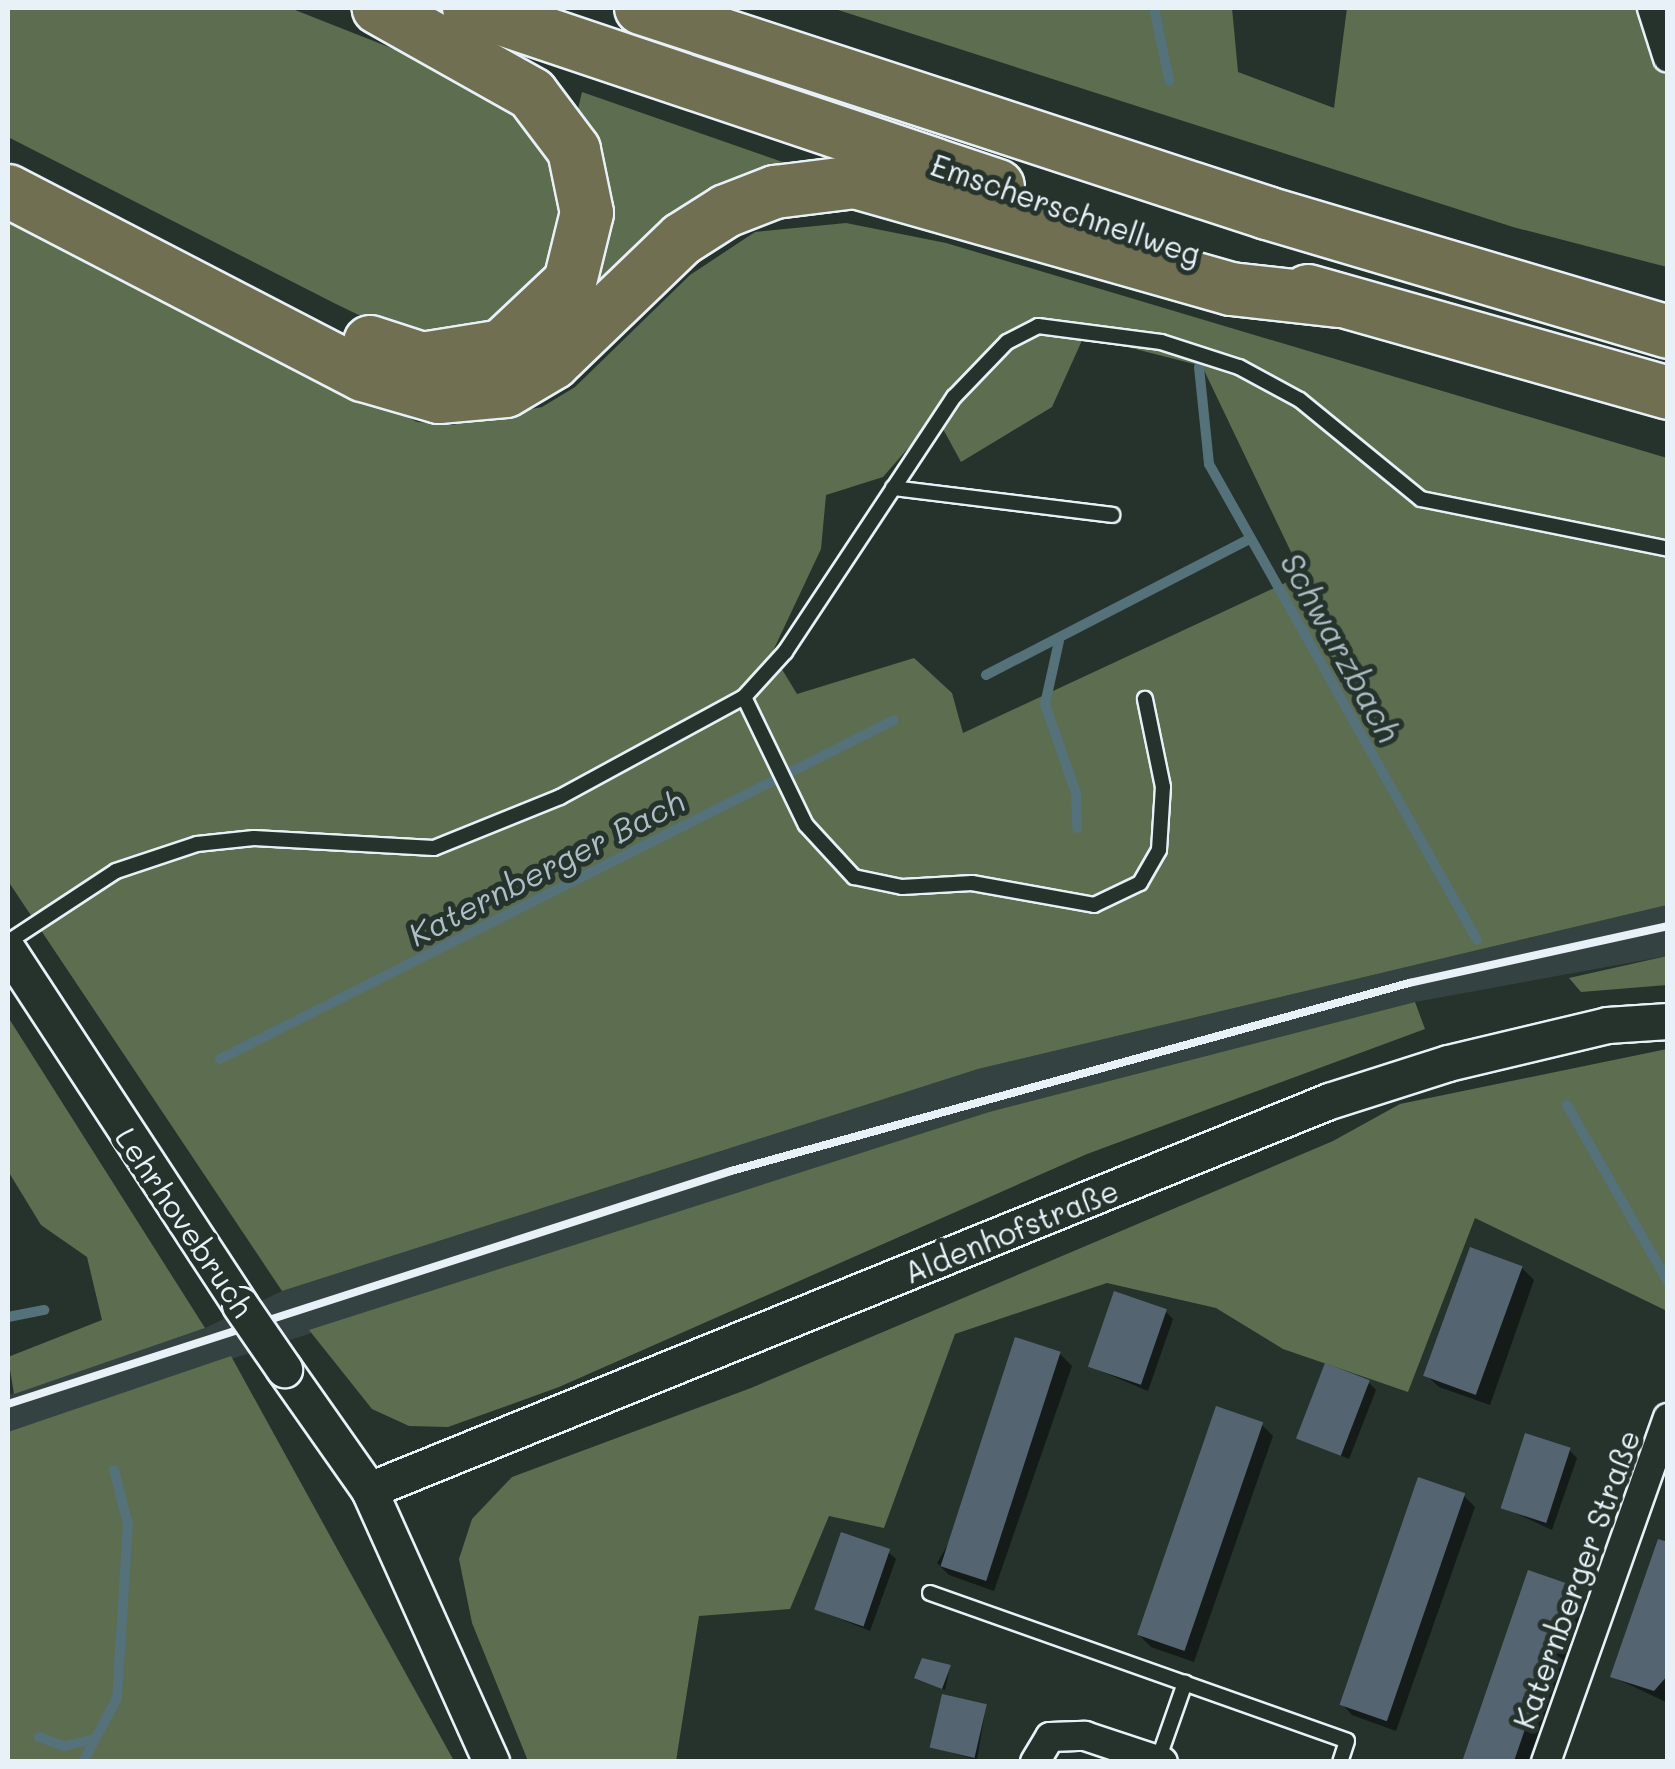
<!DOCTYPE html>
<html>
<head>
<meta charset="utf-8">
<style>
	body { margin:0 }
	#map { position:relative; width:1675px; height:1769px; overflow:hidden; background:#26332d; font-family:Mali,sans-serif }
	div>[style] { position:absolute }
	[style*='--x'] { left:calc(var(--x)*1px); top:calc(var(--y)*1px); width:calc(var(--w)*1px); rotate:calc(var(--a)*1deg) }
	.built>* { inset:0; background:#344241 }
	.green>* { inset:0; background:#5d6d4f }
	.shadow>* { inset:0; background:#0007 }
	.stream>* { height:10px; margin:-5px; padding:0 5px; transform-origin:5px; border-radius:5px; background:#557179 }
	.building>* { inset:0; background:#556471; transform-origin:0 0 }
	.roads { filter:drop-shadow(2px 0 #e8f1f8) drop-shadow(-2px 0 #e8f1f8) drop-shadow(0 2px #e8f1f8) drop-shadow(0 -2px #e8f1f8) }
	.service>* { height:14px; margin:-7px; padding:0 7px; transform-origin:7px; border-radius:7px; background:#26332d }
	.minor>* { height:28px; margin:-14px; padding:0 14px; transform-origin:14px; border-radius:14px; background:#26332d }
	.tertiary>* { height:35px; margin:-17.5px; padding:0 17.5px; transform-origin:17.5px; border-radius:17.5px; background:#26332d }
	.motorway>* { height:52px; margin:-26px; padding:0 26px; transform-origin:26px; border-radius:26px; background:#716f52 }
	.rail>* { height:8px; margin:-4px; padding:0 4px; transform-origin:4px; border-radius:4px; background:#e8f1f8 }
	.bridges { filter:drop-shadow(2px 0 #e8f1f8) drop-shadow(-2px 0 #e8f1f8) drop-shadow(0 2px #e8f1f8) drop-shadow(0 -2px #e8f1f8) }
	.tertiary-bridge>* { height:35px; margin:-17.5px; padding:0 17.5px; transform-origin:17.5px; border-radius:17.5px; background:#26332d }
	span { translate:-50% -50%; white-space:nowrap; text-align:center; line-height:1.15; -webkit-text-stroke:10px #26332d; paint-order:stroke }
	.street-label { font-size:30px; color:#e8f1f8 }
	.water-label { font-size:32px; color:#adbec5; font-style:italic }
	.frame { position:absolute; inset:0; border:10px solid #e8f1f8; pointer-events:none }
</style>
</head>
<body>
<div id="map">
	<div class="built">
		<i style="clip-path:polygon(1667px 905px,1667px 956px,1415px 1002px,989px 1112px,8px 1432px,8px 1395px,205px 1328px,282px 1291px,978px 1069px)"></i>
	</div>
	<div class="green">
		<i style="clip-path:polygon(8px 8px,290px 8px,442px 68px,501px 103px,556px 166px,566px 201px,550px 278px,493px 332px,402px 336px,334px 303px,8px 137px)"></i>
		<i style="clip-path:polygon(832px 8px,1232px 8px,1238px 72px,1334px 108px,1347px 8px,1667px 8px,1667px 267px,1513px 227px)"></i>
		<i style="clip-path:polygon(582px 92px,794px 166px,585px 311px,607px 244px,609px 193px,578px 109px)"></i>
		<i style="clip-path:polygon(evenodd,8px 213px,417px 422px,452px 425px,542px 407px,575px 387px,690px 275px,755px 232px,846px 223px,946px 243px,1667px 458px,1667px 905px,978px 1069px,282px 1291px,8px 881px,8px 213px,1084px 336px,1202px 366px,1302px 575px,963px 733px,952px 693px,914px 658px,797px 694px,772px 653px,821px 549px,826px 495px,883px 477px,936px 416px,961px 462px,1052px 407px,1084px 336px)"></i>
		<i style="clip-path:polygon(1667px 956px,1667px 985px,1581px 992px,1569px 978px)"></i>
		<i style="clip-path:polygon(1415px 1002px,1425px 1029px,1087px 1154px,559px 1387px,448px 1427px,409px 1426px,372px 1409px,309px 1330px,989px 1112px)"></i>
		<i style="clip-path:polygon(8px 1017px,205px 1328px,14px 1394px,8px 1357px,102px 1320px,87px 1257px,41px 1225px,8px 1171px)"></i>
		<i style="clip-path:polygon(1667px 1049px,1667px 1311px,1475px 1218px,1408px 1392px,1283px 1349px,1216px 1308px,1107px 1283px,955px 1334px,884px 1528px,829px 1516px,790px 1609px,699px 1616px,676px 1761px,528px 1761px,472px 1623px,459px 1559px,472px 1519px,512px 1477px,751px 1388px,1333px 1141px,1400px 1104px)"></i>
		<i style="clip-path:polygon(231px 1356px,454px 1761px,8px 1761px,8px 1432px)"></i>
	</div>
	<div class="shadow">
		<i style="clip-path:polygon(1522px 1268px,1534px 1280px,1490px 1405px,1439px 1387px,1427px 1376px)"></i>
		<i style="clip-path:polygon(1166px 1312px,1173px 1319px,1148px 1391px,1091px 1367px)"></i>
		<i style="clip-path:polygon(1060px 1354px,1072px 1366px,994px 1591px,949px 1575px,937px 1563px)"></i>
		<i style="clip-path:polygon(1369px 1383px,1376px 1390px,1349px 1459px,1300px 1438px)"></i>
		<i style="clip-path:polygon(1261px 1424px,1273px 1436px,1194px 1662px,1151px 1647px,1139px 1635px)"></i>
		<i style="clip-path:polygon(1569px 1450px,1577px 1458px,1552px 1530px,1502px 1507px)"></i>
		<i style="clip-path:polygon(1463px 1495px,1475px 1507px,1396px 1731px,1352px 1715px,1341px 1703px)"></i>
		<i style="clip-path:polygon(1668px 1545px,1668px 1699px,1666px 1702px,1613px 1677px)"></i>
		<i style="clip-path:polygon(888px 1552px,896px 1559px,870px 1631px,816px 1609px)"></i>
		<i style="clip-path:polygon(1573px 1588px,1585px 1600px,1528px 1762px,1464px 1762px)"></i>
		<i style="clip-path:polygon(950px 1667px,945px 1690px,917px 1677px)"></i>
		<i style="clip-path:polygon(986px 1706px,977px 1760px,931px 1747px)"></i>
	</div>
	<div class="stream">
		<i style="--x:1154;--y:8;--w:74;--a:78.2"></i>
		<i style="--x:1199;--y:367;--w:98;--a:84.1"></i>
		<i style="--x:1209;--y:464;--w:546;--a:60.62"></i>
		<i style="--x:1059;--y:641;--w:65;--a:102.5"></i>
		<i style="--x:1045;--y:704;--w:94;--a:70.8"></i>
		<i style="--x:1076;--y:793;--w:35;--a:88"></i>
		<i style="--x:986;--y:675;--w:297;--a:-27.3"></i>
		<i style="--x:220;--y:1059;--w:754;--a:-26.7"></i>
		<i style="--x:1567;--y:1105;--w:204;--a:60.3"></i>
		<i style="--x:8;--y:1317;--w:37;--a:-11"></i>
		<i style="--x:39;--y:1737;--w:27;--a:20"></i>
		<i style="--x:64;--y:1746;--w:31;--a:-13"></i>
		<i style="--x:83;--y:1762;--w:72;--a:-62"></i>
		<i style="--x:117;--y:1698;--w:174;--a:-86.4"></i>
		<i style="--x:128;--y:1524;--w:56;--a:-104.5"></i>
	</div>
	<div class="building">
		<i style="left:1470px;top:1247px;width:56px;height:137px;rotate:20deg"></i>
		<i style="left:1114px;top:1291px;width:56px;height:80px;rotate:19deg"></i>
		<i style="left:1015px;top:1337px;width:48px;height:241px;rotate:18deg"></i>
		<i style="left:1325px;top:1363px;width:48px;height:81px;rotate:21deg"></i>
		<i style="left:1216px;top:1406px;width:50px;height:242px;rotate:19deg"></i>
		<i style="left:1525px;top:1433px;width:48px;height:79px;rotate:18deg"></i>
		<i style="left:1418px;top:1477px;width:50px;height:241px;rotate:19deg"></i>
		<i style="left:841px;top:1532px;width:52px;height:82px;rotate:19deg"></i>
		<i style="clip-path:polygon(1658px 1539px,1668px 1542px,1668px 1675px,1654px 1691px,1610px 1677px)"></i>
		<i style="left:1528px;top:1570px;width:49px;height:203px;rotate:19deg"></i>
		<i style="clip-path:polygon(922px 1658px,951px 1665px,942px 1689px,914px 1678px)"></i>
		<i style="left:942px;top:1694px;width:46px;height:55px;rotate:13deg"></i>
	</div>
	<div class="roads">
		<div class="service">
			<i style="--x:893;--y:488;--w:221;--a:7"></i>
			<i style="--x:744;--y:697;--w:142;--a:64.2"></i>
			<i style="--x:806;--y:825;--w:71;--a:47.3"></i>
			<i style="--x:854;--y:877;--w:49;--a:11.8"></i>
			<i style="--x:902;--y:887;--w:70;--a:-3.3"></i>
			<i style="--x:972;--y:883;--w:124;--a:10.2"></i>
			<i style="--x:1094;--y:905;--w:51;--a:-25.6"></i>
			<i style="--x:1140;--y:883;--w:38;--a:-60"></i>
			<i style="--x:1159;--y:850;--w:63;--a:-86.4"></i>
			<i style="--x:1163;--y:787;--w:90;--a:-101.6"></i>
			<i style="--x:8;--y:942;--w:129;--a:-33.3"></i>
			<i style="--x:116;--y:871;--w:85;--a:-18.4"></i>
			<i style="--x:197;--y:844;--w:57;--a:-6"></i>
			<i style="--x:254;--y:838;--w:180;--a:3.2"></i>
			<i style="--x:434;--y:848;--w:136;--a:-22"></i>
			<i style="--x:560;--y:797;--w:209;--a:-28.5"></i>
			<i style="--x:744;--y:697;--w:61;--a:-47.7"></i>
			<i style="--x:785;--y:652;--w:306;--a:-56.5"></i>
			<i style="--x:954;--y:397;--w:76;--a:-46.1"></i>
			<i style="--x:1007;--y:342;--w:35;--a:-27"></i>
			<i style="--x:1038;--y:326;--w:124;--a:7.4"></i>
			<i style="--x:1161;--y:342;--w:82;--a:17.8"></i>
			<i style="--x:1239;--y:367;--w:69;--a:28.4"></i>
			<i style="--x:1300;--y:400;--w:156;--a:39.3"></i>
			<i style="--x:1421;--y:499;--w:252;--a:11.4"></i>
			<i style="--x:930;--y:1593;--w:442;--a:19.5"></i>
			<i style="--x:1347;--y:1741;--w:22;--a:108"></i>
			<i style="--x:1158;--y:1760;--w:82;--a:-70.7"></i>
		</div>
		<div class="minor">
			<i style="--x:1652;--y:8;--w:52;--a:72.3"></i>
			<i style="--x:1035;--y:1762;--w:29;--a:-59"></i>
			<i style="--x:1050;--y:1737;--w:35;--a:-2"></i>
			<i style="--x:1085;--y:1736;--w:82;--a:18.4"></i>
			<i style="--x:1546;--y:1762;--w:365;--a:-70.5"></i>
		</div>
		<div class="tertiary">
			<i style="--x:8;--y:950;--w:424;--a:56.8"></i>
			<i style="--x:284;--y:1369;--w:148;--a:54.9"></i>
			<i style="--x:369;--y:1490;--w:298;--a:65.8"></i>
			<i style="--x:369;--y:1490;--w:1036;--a:-22.06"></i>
			<i style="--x:1329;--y:1101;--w:125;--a:-17.7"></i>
			<i style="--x:1448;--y:1063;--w:163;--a:-13.4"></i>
			<i style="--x:1607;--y:1025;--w:61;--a:-3.8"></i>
		</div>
		<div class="motorway">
			<i style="--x:469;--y:8;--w:558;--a:18.6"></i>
			<i style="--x:641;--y:8;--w:659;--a:18.13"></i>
			<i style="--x:1267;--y:213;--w:418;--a:16.5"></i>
			<i style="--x:8;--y:191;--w:400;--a:27.4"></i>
			<i style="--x:363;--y:375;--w:79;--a:16.1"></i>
			<i style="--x:439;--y:397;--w:67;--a:-5.1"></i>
			<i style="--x:506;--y:391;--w:55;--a:-30.8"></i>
			<i style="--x:553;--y:363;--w:179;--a:-43.9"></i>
			<i style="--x:682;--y:239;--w:52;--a:-32.5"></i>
			<i style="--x:726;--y:211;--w:53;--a:-21.2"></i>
			<i style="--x:775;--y:192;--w:81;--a:-7.1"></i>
			<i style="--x:855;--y:182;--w:391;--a:15.9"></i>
			<i style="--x:1231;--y:289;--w:110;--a:6.3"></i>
			<i style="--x:1308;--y:291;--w:374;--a:15.8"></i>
			<i style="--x:370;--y:342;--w:55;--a:18.1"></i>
			<i style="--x:422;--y:359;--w:81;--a:-9.2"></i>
			<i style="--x:502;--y:346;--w:93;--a:-43.3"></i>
			<i style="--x:570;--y:282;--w:71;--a:-76.2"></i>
			<i style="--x:587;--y:213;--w:64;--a:-101.7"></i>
			<i style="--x:574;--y:150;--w:70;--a:-126.9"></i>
			<i style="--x:532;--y:94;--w:176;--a:-150.7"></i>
		</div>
	</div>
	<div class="rail">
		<i style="--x:8;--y:1404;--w:760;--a:-17.86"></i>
		<i style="--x:731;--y:1171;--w:704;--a:-15.5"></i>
		<i style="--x:1409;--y:983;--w:265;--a:-12.4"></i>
	</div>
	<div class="bridges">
		<div class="tertiary-bridge">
			<i style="--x:240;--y:1305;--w:78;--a:55.5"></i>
		</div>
	</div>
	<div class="street-label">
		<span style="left:1066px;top:209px;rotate:19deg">Emscherschnellweg</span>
		<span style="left:185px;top:1222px;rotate:56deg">Lehrhovebruch</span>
		<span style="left:1011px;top:1231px;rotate:-22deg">Aldenhofstraße</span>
		<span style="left:1576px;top:1579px;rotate:-70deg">Katernberger Straße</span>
	</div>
	<div class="water-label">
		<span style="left:1341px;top:647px;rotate:61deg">Schwarzbach</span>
		<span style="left:546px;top:867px;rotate:-27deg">Katernberger Bach</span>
	</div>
	<div class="frame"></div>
</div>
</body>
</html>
